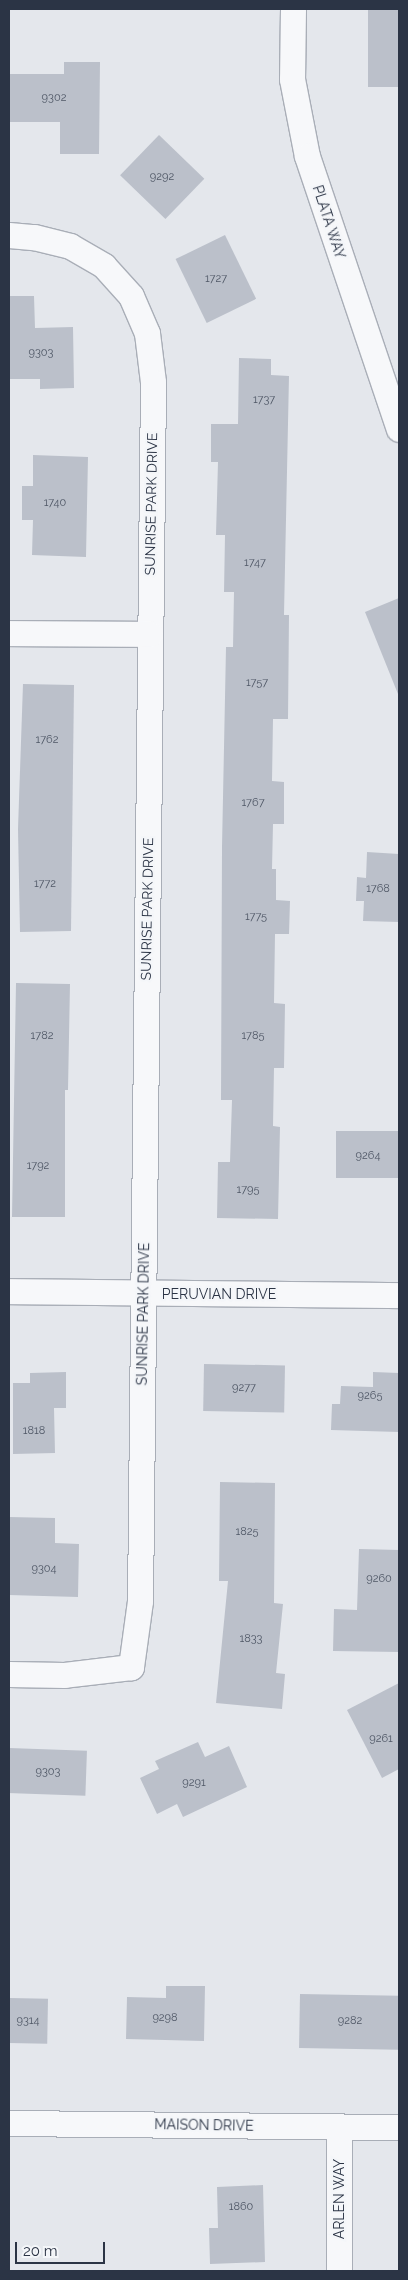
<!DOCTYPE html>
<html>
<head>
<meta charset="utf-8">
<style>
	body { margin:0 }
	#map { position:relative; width:408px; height:2280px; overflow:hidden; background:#e4e7ec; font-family:Raleway,sans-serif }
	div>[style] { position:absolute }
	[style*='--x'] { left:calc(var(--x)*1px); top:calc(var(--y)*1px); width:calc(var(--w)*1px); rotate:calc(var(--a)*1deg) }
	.building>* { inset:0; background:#bbc0ca; transform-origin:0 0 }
	.roads { filter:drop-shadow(1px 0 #a9aeb7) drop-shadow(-1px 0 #a9aeb7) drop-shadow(0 1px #a9aeb7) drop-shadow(0 -1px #a9aeb7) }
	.street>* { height:25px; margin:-12.5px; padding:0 12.5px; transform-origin:12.5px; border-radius:12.5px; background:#f7f8fa }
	span { translate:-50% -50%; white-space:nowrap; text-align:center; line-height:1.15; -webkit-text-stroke:4.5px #f4f6f9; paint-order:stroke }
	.number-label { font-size:11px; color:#4f5766 }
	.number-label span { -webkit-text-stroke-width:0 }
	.street-label { font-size:14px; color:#2b3445 }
	.frame { position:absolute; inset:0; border:10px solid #2b3445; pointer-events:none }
	.scale { position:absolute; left:15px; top:2242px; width:90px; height:22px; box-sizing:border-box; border:2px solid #2b3445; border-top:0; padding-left:6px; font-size:15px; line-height:18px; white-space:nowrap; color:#2b3445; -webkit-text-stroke:4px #f4f6f9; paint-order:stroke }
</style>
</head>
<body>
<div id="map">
	<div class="building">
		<i style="left:368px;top:9px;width:31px;height:78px"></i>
		<i style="clip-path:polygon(64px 62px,100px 62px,99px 154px,60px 154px,60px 122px,9px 122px,9px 74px,64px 74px)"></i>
		<i style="left:159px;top:135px;width:63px;height:56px;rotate:44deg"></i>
		<i style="left:225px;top:235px;width:71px;height:55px;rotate:64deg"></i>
		<i style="clip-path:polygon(9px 296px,34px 296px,35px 328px,73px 327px,74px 388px,40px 389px,40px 379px,9px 379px)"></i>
		<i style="clip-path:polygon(239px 358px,271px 359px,271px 375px,289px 376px,284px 615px,289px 615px,288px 719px,273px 719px,272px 781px,284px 782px,284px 824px,273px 824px,272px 869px,276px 869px,276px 900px,290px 901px,289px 934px,275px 934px,274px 1003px,285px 1004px,284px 1068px,274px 1068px,273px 1126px,280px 1127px,278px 1219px,217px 1218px,218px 1162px,230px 1162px,232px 1100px,221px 1100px,222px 847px,226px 647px,233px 647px,234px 592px,224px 592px,225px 535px,216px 535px,218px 462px,211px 462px,211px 424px,238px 424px)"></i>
		<i style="clip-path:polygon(33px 455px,88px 457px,86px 557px,32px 555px,33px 520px,22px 520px,22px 486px,33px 486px)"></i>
		<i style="clip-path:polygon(399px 598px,399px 694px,398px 694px,365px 612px)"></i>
		<i style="clip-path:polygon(23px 684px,74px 685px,71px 931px,20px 932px,18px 829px)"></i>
		<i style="clip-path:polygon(367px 852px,399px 854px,399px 922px,363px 921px,364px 901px,356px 901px,357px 877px,366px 878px)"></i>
		<i style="clip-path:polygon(16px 983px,70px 984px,68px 1090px,65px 1090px,65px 1217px,12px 1217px)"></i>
		<i style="left:399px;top:1131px;width:47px;height:63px;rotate:90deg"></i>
		<i style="left:204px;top:1364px;width:81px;height:47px;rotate:1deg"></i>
		<i style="clip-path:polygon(66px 1372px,66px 1408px,54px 1408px,55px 1453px,13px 1454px,13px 1383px,30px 1383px,30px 1373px)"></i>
		<i style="clip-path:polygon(373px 1372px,399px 1373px,399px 1432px,331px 1430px,332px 1404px,340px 1404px,341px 1386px,373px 1387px)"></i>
		<i style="clip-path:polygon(220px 1482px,275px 1483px,274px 1603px,283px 1604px,276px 1673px,285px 1674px,282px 1709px,216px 1703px,228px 1581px,219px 1581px)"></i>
		<i style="clip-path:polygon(9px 1517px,55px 1518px,55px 1543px,79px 1544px,78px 1597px,9px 1595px)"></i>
		<i style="clip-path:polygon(359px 1549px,399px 1550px,399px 1652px,333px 1651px,334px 1609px,357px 1610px)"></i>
		<i style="clip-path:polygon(399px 1683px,399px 1769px,382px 1778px,347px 1710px)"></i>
		<i style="clip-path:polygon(198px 1742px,205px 1757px,229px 1746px,247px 1787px,183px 1817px,177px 1804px,157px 1814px,140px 1778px,159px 1769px,155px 1761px)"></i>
		<i style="left:9px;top:1748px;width:78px;height:45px;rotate:2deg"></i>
		<i style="clip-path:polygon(166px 1986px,205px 1986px,204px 2041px,126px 2039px,127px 1997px,166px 1998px)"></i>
		<i style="left:300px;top:1994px;width:99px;height:54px;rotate:1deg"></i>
		<i style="left:9px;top:1998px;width:39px;height:45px;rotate:1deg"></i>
		<i style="clip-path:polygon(263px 2185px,265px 2262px,210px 2264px,209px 2228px,218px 2228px,217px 2187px)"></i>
	</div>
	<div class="roads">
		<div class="street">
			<i style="--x:293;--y:9;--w:70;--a:90.8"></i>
			<i style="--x:292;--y:79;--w:78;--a:79"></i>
			<i style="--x:307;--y:156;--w:288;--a:71.4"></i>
			<i style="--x:9;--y:235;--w:25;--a:5"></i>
			<i style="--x:34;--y:237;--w:37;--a:14"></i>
			<i style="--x:70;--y:246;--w:39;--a:30"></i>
			<i style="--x:104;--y:266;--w:40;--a:48"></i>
			<i style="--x:131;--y:296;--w:40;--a:66.6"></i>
			<i style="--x:147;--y:333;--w:49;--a:83"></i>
			<i style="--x:153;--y:382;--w:1219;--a:90.61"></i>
			<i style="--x:140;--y:1601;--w:67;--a:97.8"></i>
			<i style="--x:131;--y:1667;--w:67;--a:173.2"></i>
			<i style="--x:64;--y:1675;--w:55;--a:-179"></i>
			<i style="--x:9;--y:633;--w:141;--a:0.4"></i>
			<i style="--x:9;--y:1291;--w:390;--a:0.6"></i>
			<i style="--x:9;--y:2123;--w:390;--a:0.6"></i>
			<i style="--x:339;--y:2271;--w:144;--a:-90"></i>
		</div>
	</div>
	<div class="number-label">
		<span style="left:54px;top:98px">9302</span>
		<span style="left:162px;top:177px">9292</span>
		<span style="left:216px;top:279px">1727</span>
		<span style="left:41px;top:353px">9303</span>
		<span style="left:264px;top:400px">1737</span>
		<span style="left:55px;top:503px">1740</span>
		<span style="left:255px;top:563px">1747</span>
		<span style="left:257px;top:683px">1757</span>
		<span style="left:47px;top:740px">1762</span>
		<span style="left:253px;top:803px">1767</span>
		<span style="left:45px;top:884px">1772</span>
		<span style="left:378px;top:889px">1768</span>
		<span style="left:256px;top:917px">1775</span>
		<span style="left:42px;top:1036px">1782</span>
		<span style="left:253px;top:1036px">1785</span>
		<span style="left:368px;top:1156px">9264</span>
		<span style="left:38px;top:1166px">1792</span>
		<span style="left:248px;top:1190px">1795</span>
		<span style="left:244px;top:1388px">9277</span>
		<span style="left:370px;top:1396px">9265</span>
		<span style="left:34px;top:1431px">1818</span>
		<span style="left:247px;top:1532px">1825</span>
		<span style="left:44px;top:1569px">9304</span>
		<span style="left:379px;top:1579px">9260</span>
		<span style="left:251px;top:1639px">1833</span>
		<span style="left:381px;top:1739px">9261</span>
		<span style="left:48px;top:1772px">9303</span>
		<span style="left:194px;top:1783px">9291</span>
		<span style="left:165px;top:2018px">9298</span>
		<span style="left:28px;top:2021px">9314</span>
		<span style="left:350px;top:2021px">9282</span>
		<span style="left:241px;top:2207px">1860</span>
	</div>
	<div class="street-label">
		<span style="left:329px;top:222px;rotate:72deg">PLATA WAY</span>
		<span style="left:151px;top:504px;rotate:-89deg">SUNRISE PARK DRIVE</span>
		<span style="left:147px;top:909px;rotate:-89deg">SUNRISE PARK DRIVE</span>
		<span style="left:219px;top:1294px">PERUVIAN DRIVE</span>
		<span style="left:143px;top:1314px;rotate:-89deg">SUNRISE PARK DRIVE</span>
		<span style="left:204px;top:2125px;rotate:1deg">MAISON DRIVE</span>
		<span style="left:339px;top:2199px;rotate:-90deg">ARLEN WAY</span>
	</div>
	<div class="frame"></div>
	<div class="scale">20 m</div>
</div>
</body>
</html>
